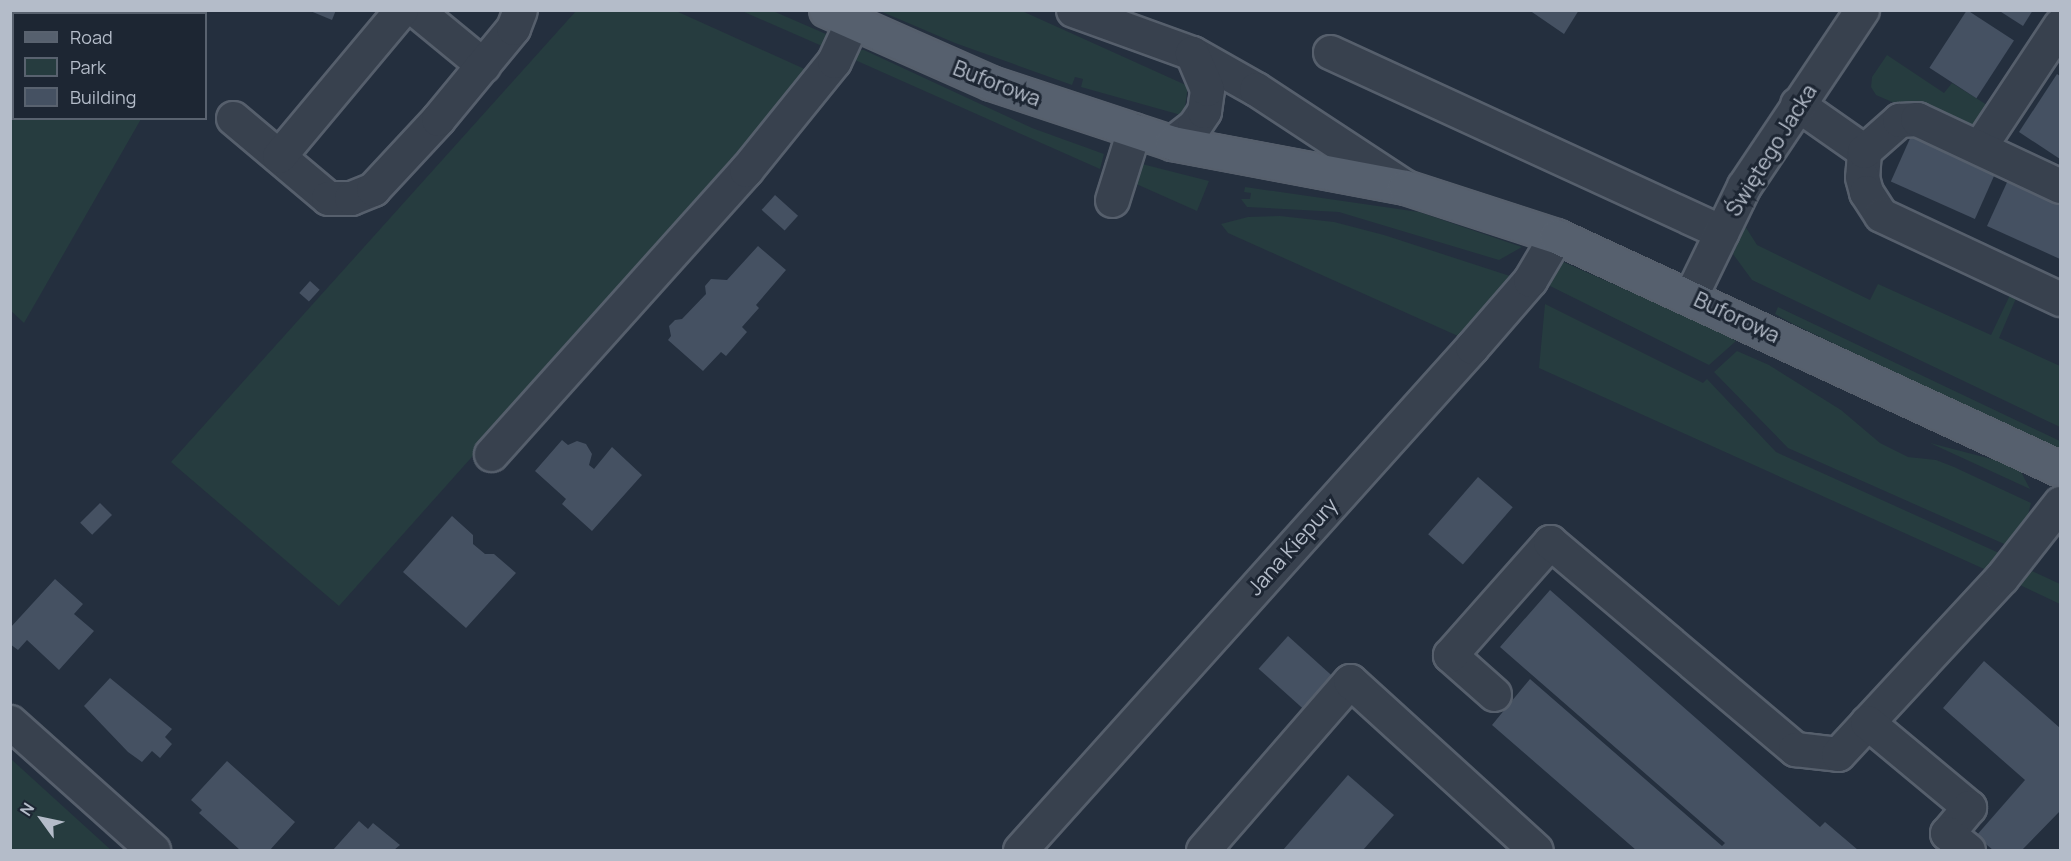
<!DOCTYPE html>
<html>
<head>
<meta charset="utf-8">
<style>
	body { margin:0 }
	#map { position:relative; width:2071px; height:861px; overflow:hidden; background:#242f3e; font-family:Manrope,sans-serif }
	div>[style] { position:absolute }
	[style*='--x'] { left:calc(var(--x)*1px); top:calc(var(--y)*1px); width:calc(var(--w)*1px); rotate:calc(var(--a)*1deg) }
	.green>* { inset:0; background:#263c3f }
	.building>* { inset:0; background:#455162; transform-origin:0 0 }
	.roads { filter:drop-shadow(2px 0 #565f6c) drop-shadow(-2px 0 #565f6c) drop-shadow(0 2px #565f6c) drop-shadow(0 -2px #565f6c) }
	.minor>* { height:33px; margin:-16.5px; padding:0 16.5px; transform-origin:16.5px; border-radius:16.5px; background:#38414e }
	.major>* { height:33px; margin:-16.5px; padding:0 16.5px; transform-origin:16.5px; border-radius:16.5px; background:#56606e }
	span { translate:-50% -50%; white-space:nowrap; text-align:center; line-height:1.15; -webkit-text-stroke:6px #1d2633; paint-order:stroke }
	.street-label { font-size:21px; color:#b4bcc9 }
	.frame { position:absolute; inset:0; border:12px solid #b4bcc9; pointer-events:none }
	.legend { position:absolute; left:12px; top:12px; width:195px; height:108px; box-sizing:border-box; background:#1d2633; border:2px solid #59626f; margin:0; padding:8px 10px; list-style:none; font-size:18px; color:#b4bcc9 }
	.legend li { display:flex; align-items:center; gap:12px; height:30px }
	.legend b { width:30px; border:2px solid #59626f }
	.north { position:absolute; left:12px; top:789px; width:60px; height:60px; -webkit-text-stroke:4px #1d2633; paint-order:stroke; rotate:303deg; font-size:16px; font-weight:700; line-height:24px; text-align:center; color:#b4bcc9 }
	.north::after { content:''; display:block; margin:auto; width:21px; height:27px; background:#b4bcc9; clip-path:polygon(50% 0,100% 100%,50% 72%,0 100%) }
</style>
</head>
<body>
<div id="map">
	<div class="green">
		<i style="clip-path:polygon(10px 11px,202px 11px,14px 14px,14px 118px,141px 119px,24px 323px,10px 310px)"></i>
		<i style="clip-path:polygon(576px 11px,676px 11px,809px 71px,798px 91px,339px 606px,171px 462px)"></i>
		<i style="clip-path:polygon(742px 11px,773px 11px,826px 34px,825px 40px,822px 46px)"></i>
		<i style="clip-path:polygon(880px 11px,1022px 11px,1188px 86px,1185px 107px,1181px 115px,1081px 87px,1083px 79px,1075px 77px,1072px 85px,955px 43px)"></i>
		<i style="clip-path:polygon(853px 50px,864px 50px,1032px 128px,1104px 154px,1100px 169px,855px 60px)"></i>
		<i style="clip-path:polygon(1887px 55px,1944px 93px,1952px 83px,1995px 110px,1965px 134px,1876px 95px,1871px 87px,1872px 77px)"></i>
		<i style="clip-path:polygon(1142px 164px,1209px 181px,1197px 211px,1134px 183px)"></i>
		<i style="clip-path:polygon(1245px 187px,1419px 212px,1522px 247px,1499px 260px,1339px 212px,1247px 207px,1241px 199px,1250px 199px,1251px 193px,1244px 192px)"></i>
		<i style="clip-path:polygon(1280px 216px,1334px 222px,1384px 235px,1510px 276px,1458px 336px,1228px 233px,1221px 224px,1248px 217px)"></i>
		<i style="clip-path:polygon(1745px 226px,1757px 245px,1870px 300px,1878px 284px,1991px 335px,2011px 293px,2017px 296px,1999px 338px,2060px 366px,2060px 427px,1752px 280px,1733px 254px)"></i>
		<i style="clip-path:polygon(1552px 257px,1713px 328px,1736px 341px,1709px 365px,1538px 280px)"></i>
		<i style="clip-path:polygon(1545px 304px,1703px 383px,1707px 379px,1776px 452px,1999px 553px,2003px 560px,1993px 573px,1539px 368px)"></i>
		<i style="clip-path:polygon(1778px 307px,2060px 441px,2060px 451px,1793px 324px,1775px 314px)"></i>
		<i style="clip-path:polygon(1737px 351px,1769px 365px,1841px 410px,1880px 443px,1908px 457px,1936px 460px,1954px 467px,2031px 503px,2025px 526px,2011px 547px,1788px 448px,1714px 372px)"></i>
		<i style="clip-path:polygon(1930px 443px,2003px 462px,2020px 470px,2030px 489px)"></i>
		<i style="clip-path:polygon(2032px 571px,2060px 584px,2060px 604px,2020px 585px)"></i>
		<i style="clip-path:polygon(11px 759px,111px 850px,11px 850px)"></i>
	</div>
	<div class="building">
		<i style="clip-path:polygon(308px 10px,336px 10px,332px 20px)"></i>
		<i style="clip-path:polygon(1529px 10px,1579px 10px,1564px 34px)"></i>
		<i style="left:1967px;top:10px;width:56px;height:69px;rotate:33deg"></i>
		<i style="clip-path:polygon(1998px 10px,2033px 10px,2023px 26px)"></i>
		<i style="clip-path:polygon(2057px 74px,2060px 76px,2060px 159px,2019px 132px)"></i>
		<i style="left:1912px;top:134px;width:92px;height:52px;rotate:24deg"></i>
		<i style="clip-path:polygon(2009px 178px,2060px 202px,2060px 259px,1987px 226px)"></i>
		<i style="left:775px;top:195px;width:31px;height:20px;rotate:42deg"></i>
		<i style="clip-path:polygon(758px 246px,786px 270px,756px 305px,759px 308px,742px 327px,747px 332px,726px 356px,721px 352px,703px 371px,668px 340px,671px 336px,669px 326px,675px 320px,682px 319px,706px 294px,705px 286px,711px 279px,727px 280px)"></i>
		<i style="left:310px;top:281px;width:13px;height:16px;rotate:42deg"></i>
		<i style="clip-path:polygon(562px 440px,568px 445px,577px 441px,586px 444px,592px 454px,589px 465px,594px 469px,612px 447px,642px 475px,592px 531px,562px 504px,566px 499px,535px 471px)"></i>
		<i style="left:1478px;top:477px;width:46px;height:76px;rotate:41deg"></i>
		<i style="left:100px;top:503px;width:17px;height:28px;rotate:45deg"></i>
		<i style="clip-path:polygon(452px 516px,473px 535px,473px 544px,485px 554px,494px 554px,516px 573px,466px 628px,403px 572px)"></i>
		<i style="clip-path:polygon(55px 579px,83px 604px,74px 614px,94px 631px,59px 670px,27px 640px,18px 650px,10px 644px,10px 628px)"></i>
		<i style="clip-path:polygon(1550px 590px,1820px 827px,1825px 822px,1858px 850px,1636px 850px,1492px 725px,1530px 679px,1722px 846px,1725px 843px,1500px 647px)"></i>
		<i style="left:1288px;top:636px;width:60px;height:44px;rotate:42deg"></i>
		<i style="clip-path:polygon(1984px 661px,2060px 728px,2060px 811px,2022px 850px,1993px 850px,1976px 836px,2025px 780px,1943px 708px)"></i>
		<i style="clip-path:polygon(110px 678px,172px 729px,165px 737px,172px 744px,160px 758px,152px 751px,142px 762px,128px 752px,84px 706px)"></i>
		<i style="clip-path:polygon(227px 761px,295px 822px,270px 850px,240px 850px,199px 813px,202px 810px,191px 800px)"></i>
		<i style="clip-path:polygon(1348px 775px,1394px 815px,1363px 850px,1283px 850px)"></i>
		<i style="clip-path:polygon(359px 821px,368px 829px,373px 823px,400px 845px,394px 850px,333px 850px)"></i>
	</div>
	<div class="roads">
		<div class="minor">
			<i style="--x:416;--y:10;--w:87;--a:39.4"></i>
			<i style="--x:1073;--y:10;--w:127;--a:19.9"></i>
			<i style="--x:1192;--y:53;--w:73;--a:29.4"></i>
			<i style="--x:1256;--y:89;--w:178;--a:33.3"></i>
			<i style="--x:1330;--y:52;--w:431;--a:24.7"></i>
			<i style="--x:1797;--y:104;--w:82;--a:35"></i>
			<i style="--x:1864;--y:151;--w:26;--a:94"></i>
			<i style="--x:1862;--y:177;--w:16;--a:75"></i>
			<i style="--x:1866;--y:192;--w:27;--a:57"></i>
			<i style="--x:1881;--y:215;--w:198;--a:25.1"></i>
			<i style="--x:233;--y:118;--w:124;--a:40.1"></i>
			<i style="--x:328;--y:198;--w:23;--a:0"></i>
			<i style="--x:351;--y:198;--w:24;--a:-22"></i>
			<i style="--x:373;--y:189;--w:96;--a:-47.1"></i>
			<i style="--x:438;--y:119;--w:118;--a:-50.5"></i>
			<i style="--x:513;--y:28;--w:19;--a:-69"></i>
			<i style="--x:1172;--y:143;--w:28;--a:-38"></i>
			<i style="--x:1194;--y:126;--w:18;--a:-56"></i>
			<i style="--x:1204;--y:111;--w:22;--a:-82"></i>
			<i style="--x:1207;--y:89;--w:39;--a:-113"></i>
			<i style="--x:1980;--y:146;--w:145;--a:-56.5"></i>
			<i style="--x:1864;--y:151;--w:47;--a:-41.5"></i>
			<i style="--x:1899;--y:120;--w:18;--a:-3"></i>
			<i style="--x:1917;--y:119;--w:158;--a:25.1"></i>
			<i style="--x:279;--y:156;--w:190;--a:-50.1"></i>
			<i style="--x:1112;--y:200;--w:73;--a:-72.6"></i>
			<i style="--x:1691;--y:295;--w:121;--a:-64.1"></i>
			<i style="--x:1744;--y:186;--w:212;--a:-56.2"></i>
			<i style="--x:491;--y:454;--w:382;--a:-48.1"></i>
			<i style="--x:746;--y:170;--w:140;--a:-51.1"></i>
			<i style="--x:834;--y:61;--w:43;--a:-65.2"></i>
			<i style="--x:1494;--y:694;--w:59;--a:-138.4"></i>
			<i style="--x:1450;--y:655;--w:151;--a:-48.5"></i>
			<i style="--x:1550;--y:542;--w:321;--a:40.2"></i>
			<i style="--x:1795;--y:749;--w:43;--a:6.6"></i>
			<i style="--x:1838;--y:754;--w:241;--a:-47.2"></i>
			<i style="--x:2002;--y:577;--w:94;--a:-51.9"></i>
			<i style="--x:10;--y:722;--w:192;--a:41.8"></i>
			<i style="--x:1867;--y:722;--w:133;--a:39.8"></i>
			<i style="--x:1969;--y:807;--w:34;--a:130"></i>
			<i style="--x:1947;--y:833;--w:27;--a:39"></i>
			<i style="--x:1020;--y:850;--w:676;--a:-48.06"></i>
			<i style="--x:1472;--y:347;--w:89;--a:-49.1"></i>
			<i style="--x:1530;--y:280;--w:51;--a:-59.4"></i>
			<i style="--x:1203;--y:850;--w:224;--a:-49"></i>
			<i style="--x:1350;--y:681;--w:251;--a:42.3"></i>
		</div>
		<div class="major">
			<i style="--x:826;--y:10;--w:180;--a:23.9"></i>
			<i style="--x:991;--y:83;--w:191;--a:18.3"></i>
			<i style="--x:1172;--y:143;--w:237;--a:10.7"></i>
			<i style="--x:1405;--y:187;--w:159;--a:18"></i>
			<i style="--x:1556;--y:236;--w:555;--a:24.81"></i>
		</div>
	</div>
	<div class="street-label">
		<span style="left:997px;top:83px;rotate:21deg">Buforowa</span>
		<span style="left:1771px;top:150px;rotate:-58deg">Świętego Jacka</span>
		<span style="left:1737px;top:317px;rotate:25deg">Buforowa</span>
		<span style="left:1292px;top:546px;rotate:-48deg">Jana Kiepury</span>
	</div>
	<div class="frame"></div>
	<ul class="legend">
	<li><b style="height:8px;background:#56606e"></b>Road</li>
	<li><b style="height:16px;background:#263c3f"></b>Park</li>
	<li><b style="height:16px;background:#455162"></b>Building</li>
	</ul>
	<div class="north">N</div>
</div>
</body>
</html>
